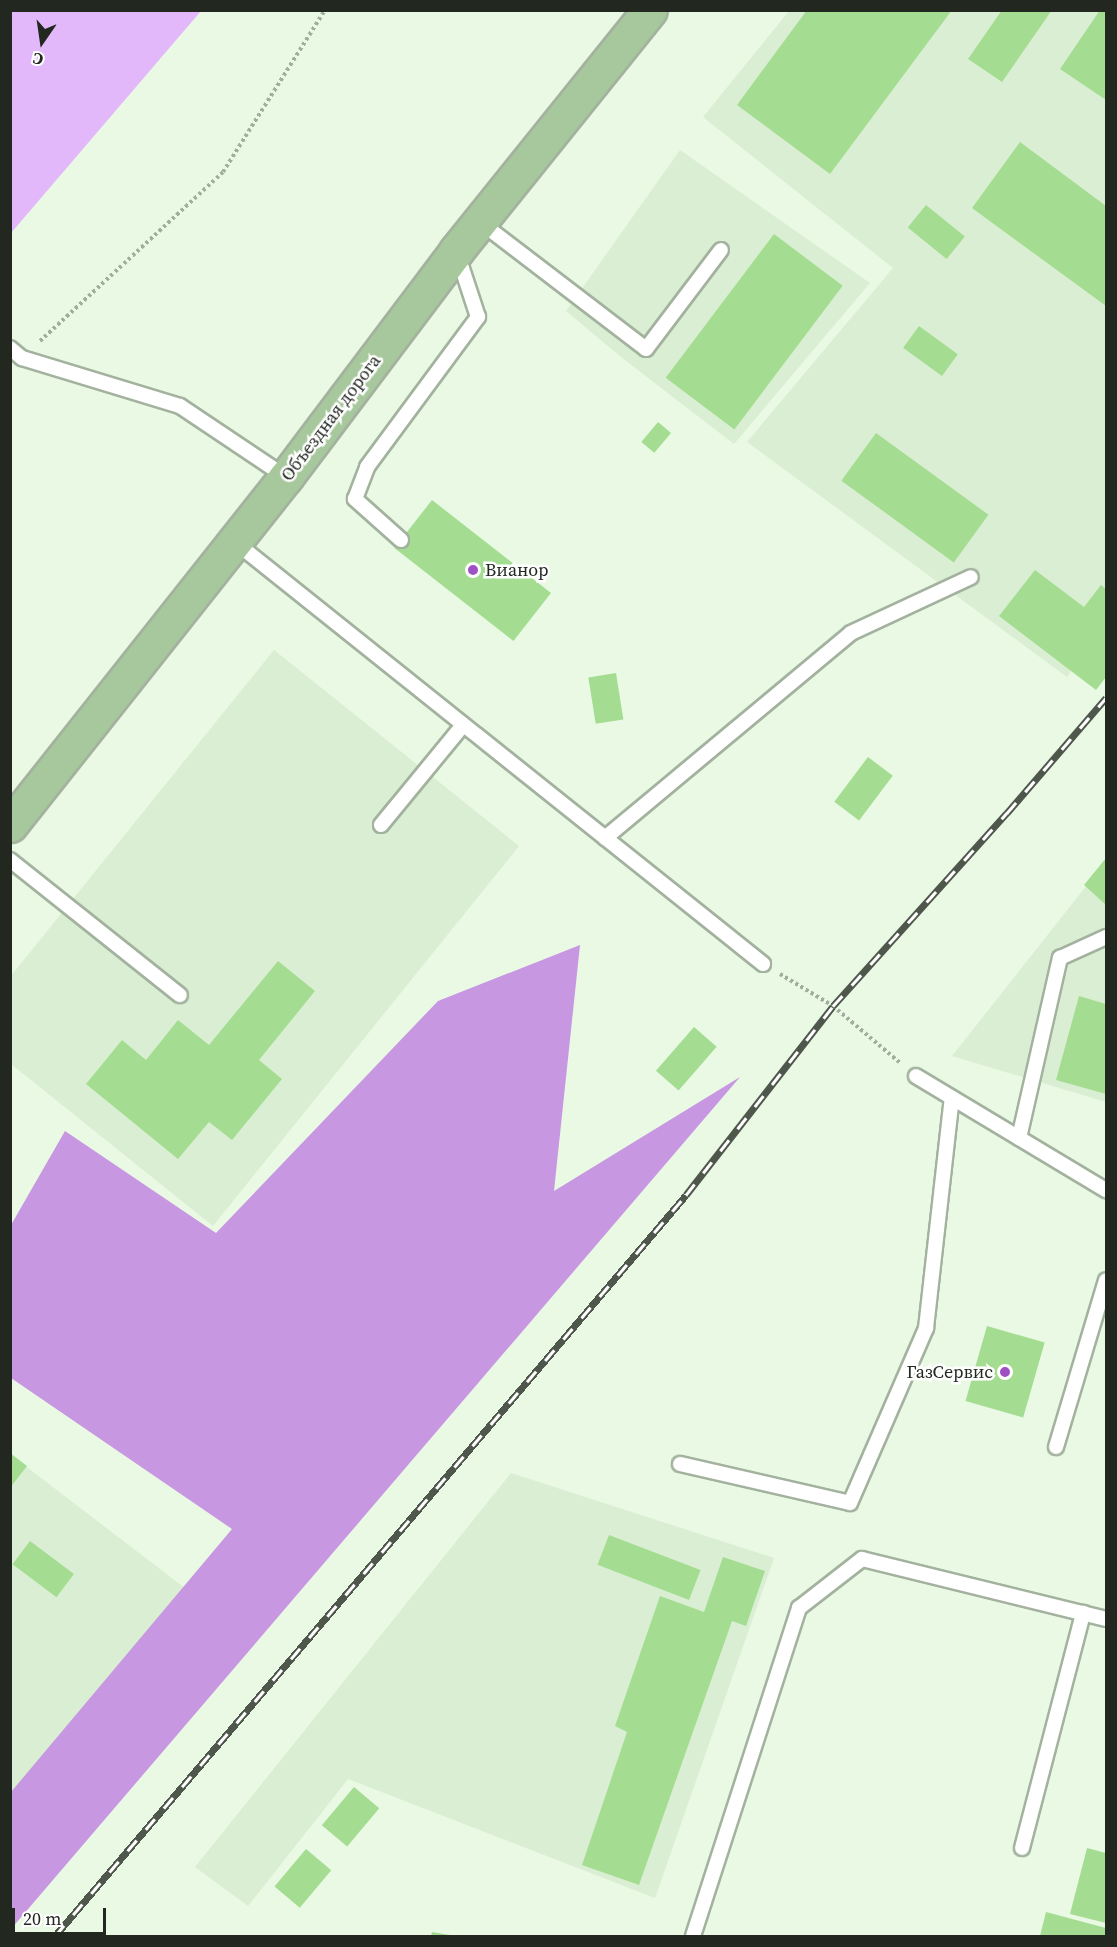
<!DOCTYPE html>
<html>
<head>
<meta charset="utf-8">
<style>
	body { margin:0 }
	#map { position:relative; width:1117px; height:1947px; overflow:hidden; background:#e9f9e4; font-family:"Source Serif 4",serif }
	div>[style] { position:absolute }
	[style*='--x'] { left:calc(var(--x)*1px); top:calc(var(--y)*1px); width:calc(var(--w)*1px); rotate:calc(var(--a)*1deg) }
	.built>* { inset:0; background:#daeed3 }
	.green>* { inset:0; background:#e3b8fb }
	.forest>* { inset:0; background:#c797e2 }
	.building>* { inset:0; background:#a4dd91; transform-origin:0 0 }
	.path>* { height:4px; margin-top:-2px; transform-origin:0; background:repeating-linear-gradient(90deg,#a1ad9d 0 3px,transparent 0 6px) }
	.roads { filter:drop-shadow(2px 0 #a3b29e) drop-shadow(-2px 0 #a3b29e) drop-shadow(0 2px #a3b29e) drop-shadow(0 -2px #a3b29e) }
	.service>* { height:14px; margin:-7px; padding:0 7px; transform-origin:7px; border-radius:7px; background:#fff }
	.primary>* { height:33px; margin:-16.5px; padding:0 16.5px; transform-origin:16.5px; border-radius:16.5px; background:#a7c89c }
	.rail>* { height:7px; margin-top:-3.5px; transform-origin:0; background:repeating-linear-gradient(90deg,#fff 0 14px,#4f564c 0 28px); box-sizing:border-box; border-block:2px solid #4f564c }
	.dots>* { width:16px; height:16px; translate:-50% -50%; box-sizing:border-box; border:3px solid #fff; border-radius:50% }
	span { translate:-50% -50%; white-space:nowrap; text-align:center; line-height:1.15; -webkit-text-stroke:5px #fff; paint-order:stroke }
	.street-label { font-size:18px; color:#222720 }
	.poi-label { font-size:18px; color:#222720 }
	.left { translate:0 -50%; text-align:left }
	.right { translate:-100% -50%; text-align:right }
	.frame { position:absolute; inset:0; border:12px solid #222720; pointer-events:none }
	.north { position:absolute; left:12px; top:12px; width:60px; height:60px; -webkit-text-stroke:4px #fff; paint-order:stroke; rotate:193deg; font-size:16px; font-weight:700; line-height:24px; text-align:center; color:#222720 }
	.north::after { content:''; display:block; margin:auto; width:21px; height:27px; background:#222720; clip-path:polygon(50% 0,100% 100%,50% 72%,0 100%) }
	.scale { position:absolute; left:12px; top:1908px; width:94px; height:27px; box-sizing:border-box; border:3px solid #222720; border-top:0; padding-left:8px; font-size:18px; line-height:21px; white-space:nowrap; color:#222720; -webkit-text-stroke:4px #fff; paint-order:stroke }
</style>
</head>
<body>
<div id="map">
	<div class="built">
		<i style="clip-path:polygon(789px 11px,1106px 11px,1106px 622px,1067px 677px,747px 442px,893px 268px,703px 117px)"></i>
		<i style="clip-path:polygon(680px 150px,870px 283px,734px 444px,621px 357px,566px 311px)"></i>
		<i style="clip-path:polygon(274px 650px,519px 846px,213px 1226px,11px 1064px,10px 977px)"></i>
		<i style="clip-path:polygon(1106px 861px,1106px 1102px,952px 1056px)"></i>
		<i style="clip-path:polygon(11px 1455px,211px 1608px,11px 1834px)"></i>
		<i style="clip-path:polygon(511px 1473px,774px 1558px,655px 1898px,348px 1779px,248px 1906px,195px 1867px)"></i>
	</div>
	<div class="green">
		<i style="clip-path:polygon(11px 10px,201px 11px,11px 233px,10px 11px)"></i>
	</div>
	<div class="forest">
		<i style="clip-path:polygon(580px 945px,554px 1191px,740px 1077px,11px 1929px,11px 1792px,232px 1529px,11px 1378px,11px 1225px,65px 1131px,216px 1233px,438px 1001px)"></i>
	</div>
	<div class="building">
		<i style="clip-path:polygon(807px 10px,952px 10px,830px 174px,737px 105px)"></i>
		<i style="clip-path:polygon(1002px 10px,1052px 10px,1002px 82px,968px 59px)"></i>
		<i style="clip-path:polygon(1100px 10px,1106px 10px,1106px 100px,1060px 69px)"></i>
		<i style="clip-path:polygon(1020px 142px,1106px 206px,1106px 306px,972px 208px)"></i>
		<i style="left:926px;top:205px;width:50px;height:29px;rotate:39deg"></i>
		<i style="left:774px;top:234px;width:86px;height:180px;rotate:37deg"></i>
		<i style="left:919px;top:326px;width:48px;height:27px;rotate:36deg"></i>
		<i style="left:658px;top:422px;width:17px;height:26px;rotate:40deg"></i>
		<i style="left:876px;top:433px;width:139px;height:59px;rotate:36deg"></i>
		<i style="left:432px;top:500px;width:151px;height:61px;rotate:38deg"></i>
		<i style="clip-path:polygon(1035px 570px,1084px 607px,1101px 585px,1106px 589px,1106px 677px,1096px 690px,999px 616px)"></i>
		<i style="left:616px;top:673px;width:47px;height:28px;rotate:81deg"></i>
		<i style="left:868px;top:757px;width:31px;height:56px;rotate:37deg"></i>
		<i style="clip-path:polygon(1106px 858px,1106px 905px,1084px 885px)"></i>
		<i style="clip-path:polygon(278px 961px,315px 991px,259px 1060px,282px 1079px,232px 1140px,209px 1122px,178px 1159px,86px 1084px,122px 1040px,146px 1060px,178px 1020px,209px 1045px)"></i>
		<i style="clip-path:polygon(1079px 996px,1106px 1004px,1106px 1094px,1056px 1080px)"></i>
		<i style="left:694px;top:1027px;width:30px;height:58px;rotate:41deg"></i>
		<i style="left:987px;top:1326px;width:60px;height:78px;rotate:16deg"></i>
		<i style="clip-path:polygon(10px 1453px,27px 1466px,10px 1488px)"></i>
		<i style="left:609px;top:1535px;width:98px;height:32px;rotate:21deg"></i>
		<i style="left:30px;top:1541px;width:55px;height:29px;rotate:37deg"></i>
		<i style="clip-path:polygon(723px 1557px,765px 1571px,746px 1626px,732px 1621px,639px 1885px,582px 1865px,627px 1732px,615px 1726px,660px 1596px,704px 1612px)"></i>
		<i style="left:354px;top:1787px;width:33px;height:50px;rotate:40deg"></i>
		<i style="clip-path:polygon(1087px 1848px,1106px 1853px,1106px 1923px,1070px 1914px)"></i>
		<i style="left:306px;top:1849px;width:33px;height:49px;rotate:40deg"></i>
		<i style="clip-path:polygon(1046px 1912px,1106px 1928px,1106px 1936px,1040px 1936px)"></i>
		<i style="clip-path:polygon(432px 1932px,450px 1935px,450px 1936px,431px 1936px)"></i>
	</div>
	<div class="path">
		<i style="--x:40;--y:341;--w:249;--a:-42.7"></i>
		<i style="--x:223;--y:172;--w:191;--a:-57.8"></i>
		<i style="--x:780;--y:974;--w:62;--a:31.1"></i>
		<i style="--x:833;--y:1006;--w:87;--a:40.3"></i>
	</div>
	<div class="roads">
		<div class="service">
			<i style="--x:480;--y:222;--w:209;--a:37.4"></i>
			<i style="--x:646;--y:349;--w:124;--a:-52.9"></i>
			<i style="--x:10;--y:348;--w:16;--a:40"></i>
			<i style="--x:22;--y:358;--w:165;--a:16.9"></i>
			<i style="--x:180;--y:406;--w:128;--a:33.8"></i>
			<i style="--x:401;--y:540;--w:62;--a:-138.3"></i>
			<i style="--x:355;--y:499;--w:34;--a:-69"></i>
			<i style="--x:367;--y:467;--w:187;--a:-53.5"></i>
			<i style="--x:478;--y:317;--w:67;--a:-108.2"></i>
			<i style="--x:235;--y:542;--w:676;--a:38.63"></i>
			<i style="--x:381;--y:825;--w:129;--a:-50.6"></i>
			<i style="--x:605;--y:838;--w:320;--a:-39.8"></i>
			<i style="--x:851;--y:633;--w:132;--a:-25"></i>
			<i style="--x:10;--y:860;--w:217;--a:38.5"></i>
			<i style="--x:916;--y:1076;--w:222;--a:31"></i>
			<i style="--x:1019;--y:1138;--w:185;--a:-77.2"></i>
			<i style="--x:1060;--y:958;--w:51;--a:-24.5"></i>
			<i style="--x:1056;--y:1447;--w:174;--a:-73.3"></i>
			<i style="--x:680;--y:1464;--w:174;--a:12.9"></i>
			<i style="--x:850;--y:1503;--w:191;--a:-66.5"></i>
			<i style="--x:926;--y:1328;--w:231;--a:-83.6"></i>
			<i style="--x:1022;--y:1848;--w:243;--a:-75.4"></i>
			<i style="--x:693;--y:1936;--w:345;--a:-72.1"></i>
			<i style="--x:799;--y:1608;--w:80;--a:-37.9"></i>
			<i style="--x:862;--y:1559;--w:251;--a:13.8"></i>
		</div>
		<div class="primary">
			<i style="--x:10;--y:825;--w:444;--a:-51.6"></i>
			<i style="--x:286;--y:477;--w:283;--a:-53"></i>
			<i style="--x:456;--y:251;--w:309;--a:-51.2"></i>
		</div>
	</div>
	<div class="rail">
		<i style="--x:55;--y:1936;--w:973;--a:-49.58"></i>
		<i style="--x:686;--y:1195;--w:239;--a:-52.1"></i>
		<i style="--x:833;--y:1006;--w:260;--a:-48"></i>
		<i style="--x:1007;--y:813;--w:152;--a:-49.3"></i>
	</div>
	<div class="dots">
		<i style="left:473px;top:570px;background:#9d51c2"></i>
		<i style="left:1005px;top:1372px;background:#9d51c2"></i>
	</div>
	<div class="street-label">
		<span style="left:331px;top:418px;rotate:-53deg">Объездная дорога</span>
	</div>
	<div class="poi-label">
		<span class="left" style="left:485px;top:570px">Вианор</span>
		<span class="right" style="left:993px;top:1372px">ГазСервис</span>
	</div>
	<div class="frame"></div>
	<div class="north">С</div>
	<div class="scale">20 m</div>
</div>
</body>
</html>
